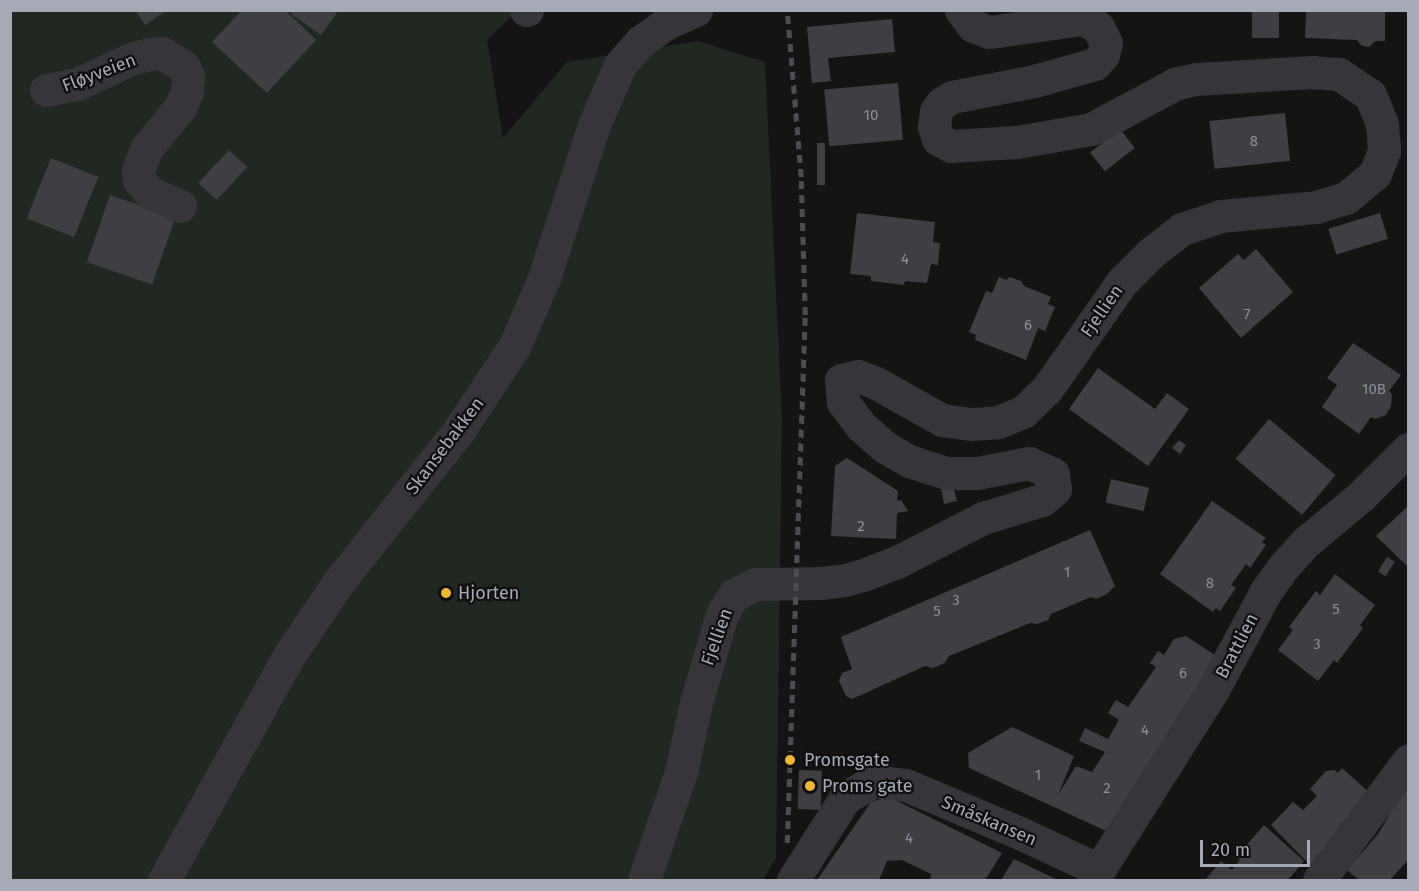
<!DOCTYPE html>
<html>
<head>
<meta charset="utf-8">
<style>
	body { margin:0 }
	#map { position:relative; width:1419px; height:891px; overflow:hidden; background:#141415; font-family:"Fira Sans",sans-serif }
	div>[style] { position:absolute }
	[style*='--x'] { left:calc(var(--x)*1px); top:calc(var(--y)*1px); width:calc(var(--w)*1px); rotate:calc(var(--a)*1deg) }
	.green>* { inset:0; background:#202821 }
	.building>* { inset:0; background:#3e3f42; transform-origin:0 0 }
	.minor>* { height:33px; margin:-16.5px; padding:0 16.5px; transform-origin:16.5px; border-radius:16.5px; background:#35353a }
	.rail>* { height:4.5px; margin-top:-2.25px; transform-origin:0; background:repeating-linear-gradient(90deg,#4c4d53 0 8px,transparent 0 14px) }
	.dots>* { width:16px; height:16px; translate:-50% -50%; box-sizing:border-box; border:3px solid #0f0f10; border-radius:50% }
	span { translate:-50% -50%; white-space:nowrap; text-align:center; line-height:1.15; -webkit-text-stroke:4.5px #0f0f10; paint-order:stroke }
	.number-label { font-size:15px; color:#8b8f99 }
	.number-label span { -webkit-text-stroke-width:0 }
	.street-label { font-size:18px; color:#a5aab6 }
	.poi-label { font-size:18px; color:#a5aab6 }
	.left { translate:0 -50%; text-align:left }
	.frame { position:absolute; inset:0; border:12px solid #a5aab6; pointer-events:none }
	.scale { position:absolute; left:1200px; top:840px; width:110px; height:27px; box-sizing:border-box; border:3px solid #a5aab6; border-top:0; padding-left:8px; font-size:18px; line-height:21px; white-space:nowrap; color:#a5aab6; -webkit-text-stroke:4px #0f0f10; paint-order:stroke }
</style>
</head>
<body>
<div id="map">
	<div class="green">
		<i style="clip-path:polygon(10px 11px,517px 11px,487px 40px,503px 138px,567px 62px,698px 41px,765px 62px,782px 419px,776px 858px,763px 880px,11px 880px)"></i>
	</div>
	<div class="building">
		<i style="clip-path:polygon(135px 10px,167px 10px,145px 25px)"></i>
		<i style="clip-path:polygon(242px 10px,285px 10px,316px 40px,267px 93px,212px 42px)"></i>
		<i style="clip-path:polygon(293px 10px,339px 10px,321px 35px,291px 14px)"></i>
		<i style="left:1252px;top:10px;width:27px;height:28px"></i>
		<i style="clip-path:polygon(1306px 10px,1385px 10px,1385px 41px,1375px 41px,1369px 47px,1362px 46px,1357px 40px,1305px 38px)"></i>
		<i style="clip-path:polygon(892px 19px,895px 52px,828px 58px,831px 81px,812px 83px,807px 27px)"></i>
		<i style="left:898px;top:83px;width:57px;height:74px;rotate:85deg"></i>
		<i style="left:1285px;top:113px;width:48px;height:76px;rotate:84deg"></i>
		<i style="left:1120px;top:129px;width:24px;height:38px;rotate:52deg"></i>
		<i style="left:817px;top:143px;width:8px;height:42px"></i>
		<i style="left:229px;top:150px;width:25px;height:45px;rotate:43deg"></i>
		<i style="left:51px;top:158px;width:51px;height:65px;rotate:22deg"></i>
		<i style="left:110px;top:195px;width:69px;height:71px;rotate:19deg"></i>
		<i style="clip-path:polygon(857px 213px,935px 222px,933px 242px,940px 243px,938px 265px,931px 264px,927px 283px,905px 281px,904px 285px,871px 281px,871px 276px,850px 274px)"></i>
		<i style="left:1380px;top:213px;width:27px;height:54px;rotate:73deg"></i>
		<i style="clip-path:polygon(1256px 249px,1293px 292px,1241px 338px,1199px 288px,1238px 254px,1244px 260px)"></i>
		<i style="clip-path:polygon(999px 277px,1006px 280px,1010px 277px,1021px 281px,1024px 286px,1051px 297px,1048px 304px,1055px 307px,1045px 331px,1038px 328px,1026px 360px,975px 340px,976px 335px,969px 332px,986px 291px,992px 293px)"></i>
		<i style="clip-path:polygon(1353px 343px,1401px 375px,1389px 391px,1392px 394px,1391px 406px,1386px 415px,1375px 419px,1371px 417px,1359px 434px,1322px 407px,1337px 385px,1327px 378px)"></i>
		<i style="clip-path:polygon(1098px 368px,1155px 409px,1167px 393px,1189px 409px,1148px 466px,1069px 409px)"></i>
		<i style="left:1269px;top:419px;width:87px;height:52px;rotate:40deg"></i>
		<i style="clip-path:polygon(1179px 440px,1186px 445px,1180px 454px,1172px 448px)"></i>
		<i style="clip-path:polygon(847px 458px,898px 491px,897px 501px,901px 500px,908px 511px,897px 513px,896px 539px,831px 536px,835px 466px)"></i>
		<i style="left:1111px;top:479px;width:39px;height:24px;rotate:13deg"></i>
		<i style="clip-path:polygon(941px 487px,954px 490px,957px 501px,944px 504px)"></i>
		<i style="clip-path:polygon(1212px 501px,1266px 538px,1262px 542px,1266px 545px,1250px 568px,1246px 564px,1231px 585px,1236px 588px,1220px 611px,1216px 608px,1213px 612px,1160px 574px)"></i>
		<i style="clip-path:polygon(1408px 506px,1408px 567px,1376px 536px)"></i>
		<i style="clip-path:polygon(1090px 530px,1115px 586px,1107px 594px,1096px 599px,1091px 597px,1051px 614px,1048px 620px,1037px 624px,1030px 623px,949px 656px,945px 663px,933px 668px,925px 666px,852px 699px,846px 696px,839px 681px,842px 673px,852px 669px,841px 637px)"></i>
		<i style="left:1387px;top:557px;width:9px;height:17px;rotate:32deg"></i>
		<i style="clip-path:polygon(1335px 574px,1375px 605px,1360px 625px,1363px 628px,1337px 663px,1334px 660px,1318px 681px,1278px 650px,1293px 630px,1289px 627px,1316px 591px,1320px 595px)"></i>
		<i style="clip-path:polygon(1186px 636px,1216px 656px,1106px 831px,969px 768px,968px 753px,1012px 727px,1074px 756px,1058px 795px,1076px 766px,1092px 772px,1105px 752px,1079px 741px,1085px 728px,1108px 739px,1119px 720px,1108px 713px,1116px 700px,1128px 707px,1156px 667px,1150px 663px,1158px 651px,1164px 655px,1174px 639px)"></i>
		<i style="clip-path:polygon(1342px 768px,1369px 792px,1311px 866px,1271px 825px,1293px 802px,1303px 810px,1317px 796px,1310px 789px,1326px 771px,1335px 770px,1338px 773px)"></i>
		<i style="left:799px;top:770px;width:23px;height:39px;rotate:2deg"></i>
		<i style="clip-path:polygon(1408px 786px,1408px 860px,1390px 880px,1359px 880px,1347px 870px,1378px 834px,1389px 816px,1385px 812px)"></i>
		<i style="clip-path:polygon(889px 797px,1002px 853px,985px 880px,930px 880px,931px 874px,902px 860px,887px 861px,879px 880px,817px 880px,871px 802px)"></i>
		<i style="clip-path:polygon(1264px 825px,1304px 861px,1288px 880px,1206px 879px,1221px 861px,1232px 870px,1240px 860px,1236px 857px)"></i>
		<i style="clip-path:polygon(1014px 859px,1058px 880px,1001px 880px)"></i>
	</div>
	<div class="minor">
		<i style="--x:526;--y:10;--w:1;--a:0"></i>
		<i style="--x:46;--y:90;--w:32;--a:-11"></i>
		<i style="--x:77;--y:84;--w:60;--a:-24.8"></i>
		<i style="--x:131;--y:59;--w:18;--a:-16"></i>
		<i style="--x:148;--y:54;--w:14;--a:-4"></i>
		<i style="--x:162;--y:53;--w:26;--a:32"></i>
		<i style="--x:184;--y:67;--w:11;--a:68"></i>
		<i style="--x:188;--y:77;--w:14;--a:94"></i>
		<i style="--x:187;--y:91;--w:16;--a:112"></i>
		<i style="--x:181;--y:106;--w:55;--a:129.1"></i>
		<i style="--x:146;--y:149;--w:23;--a:110"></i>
		<i style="--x:138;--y:171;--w:9;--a:84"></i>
		<i style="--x:139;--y:180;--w:16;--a:50"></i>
		<i style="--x:149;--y:192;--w:34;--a:24"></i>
		<i style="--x:164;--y:880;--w:255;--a:-60.9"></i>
		<i style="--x:288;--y:657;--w:88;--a:-56.1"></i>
		<i style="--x:337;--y:584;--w:196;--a:-51.6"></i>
		<i style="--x:459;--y:430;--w:102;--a:-56.6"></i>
		<i style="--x:515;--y:345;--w:73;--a:-66.6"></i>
		<i style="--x:544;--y:278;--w:161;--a:-71.9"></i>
		<i style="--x:594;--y:125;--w:65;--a:-66.6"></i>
		<i style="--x:620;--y:65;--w:30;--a:-49"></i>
		<i style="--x:640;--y:42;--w:31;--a:-36"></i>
		<i style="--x:665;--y:24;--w:34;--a:-24"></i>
		<i style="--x:644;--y:880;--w:114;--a:-71.1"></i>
		<i style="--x:681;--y:772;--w:71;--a:-77.7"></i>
		<i style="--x:696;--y:703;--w:93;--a:-73.7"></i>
		<i style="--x:722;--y:614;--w:22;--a:-58"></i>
		<i style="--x:734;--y:595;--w:25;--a:-27"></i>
		<i style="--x:756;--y:584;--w:65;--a:-0.9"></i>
		<i style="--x:821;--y:583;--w:24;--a:-7"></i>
		<i style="--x:845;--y:580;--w:19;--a:-16"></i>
		<i style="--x:863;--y:575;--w:36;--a:-21"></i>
		<i style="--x:897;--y:562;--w:97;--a:-27.1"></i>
		<i style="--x:983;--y:518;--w:62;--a:-17"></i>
		<i style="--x:1042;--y:500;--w:17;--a:-40"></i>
		<i style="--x:1055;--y:489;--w:15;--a:-98"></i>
		<i style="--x:1053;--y:474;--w:26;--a:-155"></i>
		<i style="--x:1029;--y:463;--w:53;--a:169.1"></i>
		<i style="--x:977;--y:473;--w:31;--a:180"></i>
		<i style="--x:946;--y:473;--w:39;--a:-162"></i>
		<i style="--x:909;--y:461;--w:28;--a:-150"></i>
		<i style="--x:885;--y:447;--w:32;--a:-139"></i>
		<i style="--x:861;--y:426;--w:30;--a:-127"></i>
		<i style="--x:843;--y:402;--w:22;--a:-95"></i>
		<i style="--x:841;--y:380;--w:17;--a:-13"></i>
		<i style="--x:858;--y:376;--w:19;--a:21"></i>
		<i style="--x:876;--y:383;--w:76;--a:29.3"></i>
		<i style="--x:942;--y:420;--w:30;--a:8"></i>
		<i style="--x:972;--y:424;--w:26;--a:-4"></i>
		<i style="--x:998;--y:422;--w:27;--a:-22"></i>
		<i style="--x:1023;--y:412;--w:33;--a:-44"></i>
		<i style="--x:1047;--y:389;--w:131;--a:-55"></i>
		<i style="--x:1122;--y:282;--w:41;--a:-45"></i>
		<i style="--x:1151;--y:253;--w:39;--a:-38"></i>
		<i style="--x:1182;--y:229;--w:41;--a:-18.4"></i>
		<i style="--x:1221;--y:216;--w:95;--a:-5.4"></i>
		<i style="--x:1316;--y:207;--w:31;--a:-17"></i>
		<i style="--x:1346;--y:198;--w:38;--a:-40"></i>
		<i style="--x:1375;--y:174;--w:25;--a:-69"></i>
		<i style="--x:1384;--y:151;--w:27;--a:-94"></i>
		<i style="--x:1382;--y:124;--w:31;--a:-112"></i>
		<i style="--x:1370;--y:95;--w:37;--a:-146"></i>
		<i style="--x:1339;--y:74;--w:26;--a:-176"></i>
		<i style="--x:1313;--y:72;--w:117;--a:176.6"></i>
		<i style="--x:1196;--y:79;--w:22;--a:167"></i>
		<i style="--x:1175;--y:84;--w:95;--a:151.8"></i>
		<i style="--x:1091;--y:129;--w:75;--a:170"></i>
		<i style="--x:1017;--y:142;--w:66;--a:176.5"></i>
		<i style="--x:951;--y:146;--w:15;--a:-152"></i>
		<i style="--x:938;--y:139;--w:14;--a:-107"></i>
		<i style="--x:934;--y:126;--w:15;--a:-82"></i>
		<i style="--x:936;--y:111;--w:10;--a:-53"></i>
		<i style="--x:942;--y:103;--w:12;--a:-31"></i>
		<i style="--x:952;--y:97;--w:84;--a:-11"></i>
		<i style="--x:1034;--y:81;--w:63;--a:-15.6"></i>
		<i style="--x:1095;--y:64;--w:12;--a:-48"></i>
		<i style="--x:1103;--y:55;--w:12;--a:-76"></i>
		<i style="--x:1106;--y:43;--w:18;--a:-117"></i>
		<i style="--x:1098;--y:27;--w:18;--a:-153"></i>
		<i style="--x:1082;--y:19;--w:94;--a:172"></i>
		<i style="--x:989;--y:32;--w:17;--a:-159"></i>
		<i style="--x:973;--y:26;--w:20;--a:-127"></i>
		<i style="--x:793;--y:880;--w:97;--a:-57.6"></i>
		<i style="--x:845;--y:798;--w:33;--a:-31"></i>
		<i style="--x:873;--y:781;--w:33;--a:7"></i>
		<i style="--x:906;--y:785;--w:126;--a:22.9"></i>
		<i style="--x:1022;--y:834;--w:85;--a:25.1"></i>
		<i style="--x:1099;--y:870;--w:215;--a:-57.7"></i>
		<i style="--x:1214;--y:688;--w:110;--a:-61.8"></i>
		<i style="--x:1266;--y:591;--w:32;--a:-54"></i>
		<i style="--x:1285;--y:565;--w:31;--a:-48"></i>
		<i style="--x:1306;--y:542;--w:72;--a:-39.9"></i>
		<i style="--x:1361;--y:496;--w:66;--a:-45"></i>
		<i style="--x:1319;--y:880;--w:149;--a:-53.2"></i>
	</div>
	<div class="rail">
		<i style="--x:787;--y:843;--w:528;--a:-88.05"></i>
		<i style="--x:805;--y:315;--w:138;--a:-91.7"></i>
		<i style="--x:801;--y:177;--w:168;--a:-94.8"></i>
	</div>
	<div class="dots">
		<i style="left:446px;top:593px;background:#f2b62f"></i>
		<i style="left:790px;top:760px;background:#f2b62f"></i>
		<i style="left:810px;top:786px;background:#f2b62f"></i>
	</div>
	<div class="number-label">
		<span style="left:871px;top:116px">10</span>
		<span style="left:1254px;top:142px">8</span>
		<span style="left:905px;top:260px">4</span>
		<span style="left:1247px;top:315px">7</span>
		<span style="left:1028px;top:326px">6</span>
		<span style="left:1374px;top:390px">10B</span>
		<span style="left:861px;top:527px">2</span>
		<span style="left:1067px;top:573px">1</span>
		<span style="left:1210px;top:584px">8</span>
		<span style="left:956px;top:601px">3</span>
		<span style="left:1336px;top:610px">5</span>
		<span style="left:937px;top:612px">5</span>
		<span style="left:1317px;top:645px">3</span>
		<span style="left:1183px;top:674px">6</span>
		<span style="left:1145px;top:731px">4</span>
		<span style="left:1038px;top:776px">1</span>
		<span style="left:1107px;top:789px">2</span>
		<span style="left:909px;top:839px">4</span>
	</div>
	<div class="street-label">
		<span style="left:99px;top:73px;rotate:-21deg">Fløyveien</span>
		<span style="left:1102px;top:311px;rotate:-55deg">Fjellien</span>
		<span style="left:445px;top:446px;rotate:-53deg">Skansebakken</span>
		<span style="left:717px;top:637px;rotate:-70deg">Fjellien</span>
		<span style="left:1237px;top:646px;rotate:-62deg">Brattlien</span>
		<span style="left:989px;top:821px;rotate:23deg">Småskansen</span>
	</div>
	<div class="poi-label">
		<span class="left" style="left:458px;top:593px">Hjorten</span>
		<span class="left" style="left:804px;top:760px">Promsgate</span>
		<span class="left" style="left:822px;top:786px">Proms gate</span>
	</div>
	<div class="frame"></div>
	<div class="scale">20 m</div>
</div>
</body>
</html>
